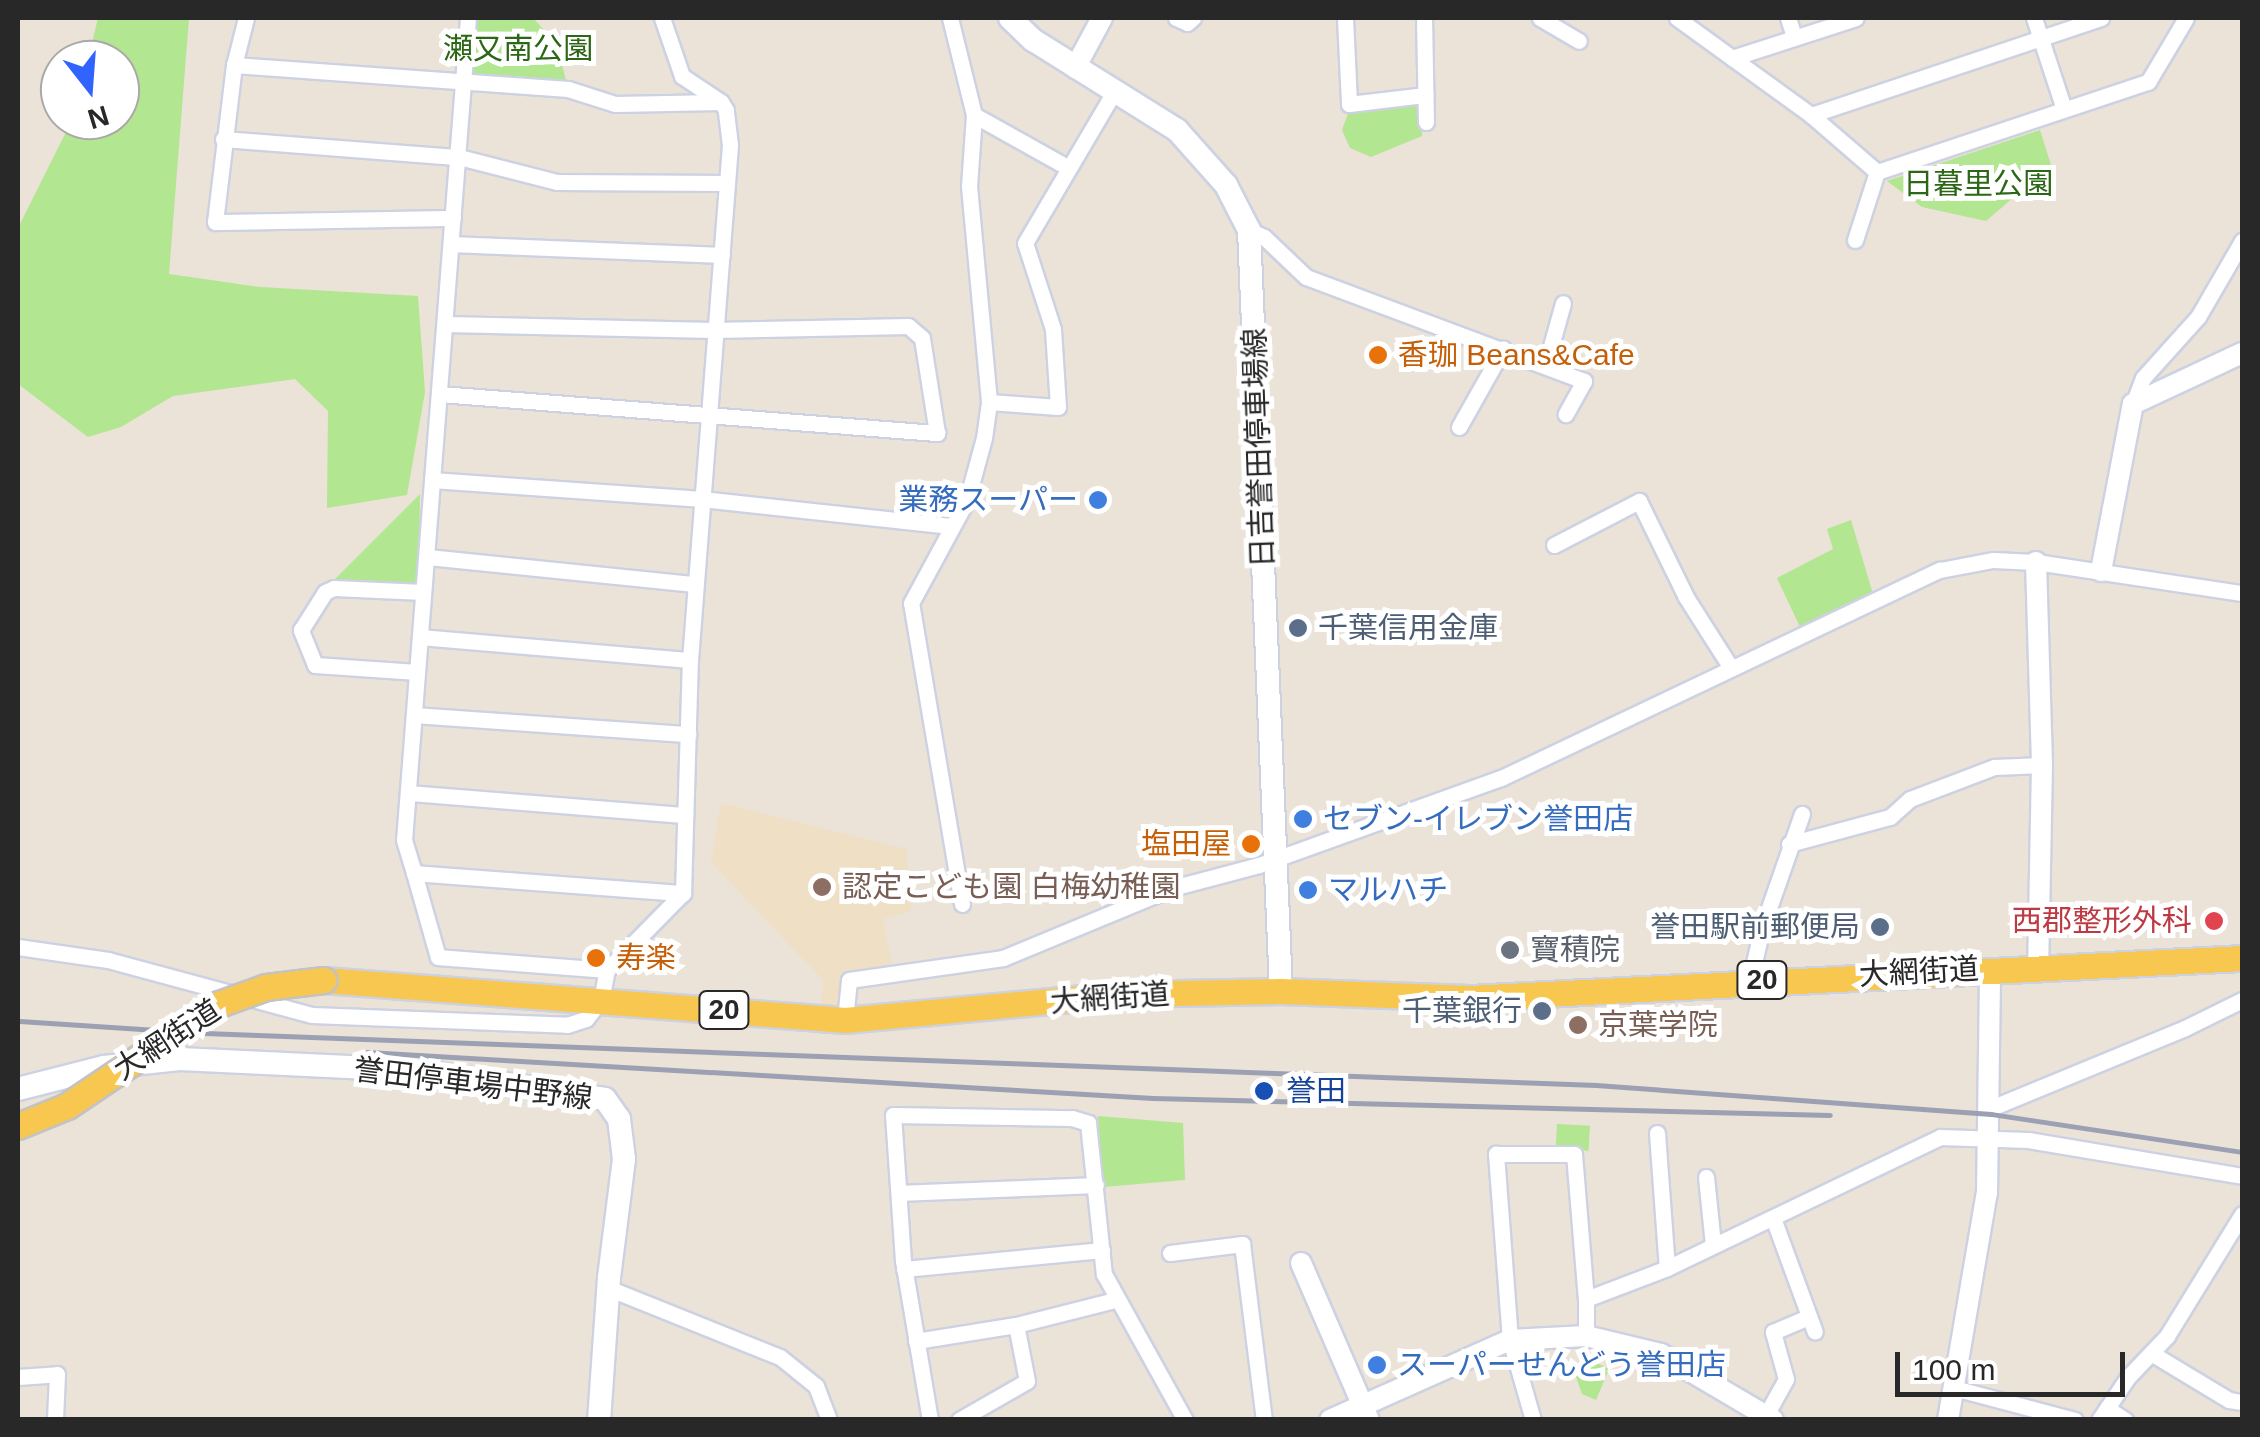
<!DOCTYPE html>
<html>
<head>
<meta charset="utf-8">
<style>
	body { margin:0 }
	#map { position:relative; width:2260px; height:1437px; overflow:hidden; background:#ebe2d8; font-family:Helvetica,"Noto Sans JP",sans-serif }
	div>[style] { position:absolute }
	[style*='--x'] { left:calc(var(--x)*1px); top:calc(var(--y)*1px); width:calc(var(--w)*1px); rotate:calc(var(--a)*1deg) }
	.education>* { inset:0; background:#efdfc5 }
	.green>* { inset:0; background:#b2e690; transform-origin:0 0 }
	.roads { filter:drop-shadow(2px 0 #cdd2e2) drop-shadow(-2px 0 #cdd2e2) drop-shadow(0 2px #cdd2e2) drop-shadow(0 -2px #cdd2e2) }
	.minor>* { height:15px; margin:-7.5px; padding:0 7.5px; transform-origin:7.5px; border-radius:7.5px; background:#fff }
	.tertiary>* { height:20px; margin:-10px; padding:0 10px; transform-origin:10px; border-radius:10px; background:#fff }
	.secondary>* { height:22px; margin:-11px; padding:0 11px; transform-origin:11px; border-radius:11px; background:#fff }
	.primary>* { height:25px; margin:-12.5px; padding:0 12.5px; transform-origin:12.5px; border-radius:12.5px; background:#f8c750 }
	.rail>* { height:5px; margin:-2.5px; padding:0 2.5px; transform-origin:2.5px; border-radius:2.5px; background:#9ba0b3 }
	.bridges { filter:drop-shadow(2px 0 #c3c3c3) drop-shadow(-2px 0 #c3c3c3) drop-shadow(0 2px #c3c3c3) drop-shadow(0 -2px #c3c3c3) }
	.primary-bridge>* { height:25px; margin:-12.5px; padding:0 12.5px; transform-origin:12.5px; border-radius:12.5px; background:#f8c750 }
	.dots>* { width:28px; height:28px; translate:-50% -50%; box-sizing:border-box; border:5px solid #fff; border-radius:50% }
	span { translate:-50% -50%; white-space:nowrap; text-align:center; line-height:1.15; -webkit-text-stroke:10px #fff; paint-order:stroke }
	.shield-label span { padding:2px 8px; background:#fff; border:2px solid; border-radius:8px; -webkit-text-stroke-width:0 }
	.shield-label { font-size:28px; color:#282828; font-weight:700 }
	.park-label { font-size:30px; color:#2b6715 }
	.food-label { font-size:30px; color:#c56008 }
	.left { translate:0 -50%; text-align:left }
	.right { translate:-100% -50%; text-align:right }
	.street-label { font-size:30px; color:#282828 }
	.shop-label { font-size:30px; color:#366cbe }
	.service-label { font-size:30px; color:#4e5e75 }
	.education-label { font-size:30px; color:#785e54 }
	.health-label { font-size:30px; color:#be3a42 }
	.worship-label { font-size:30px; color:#5b616d }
	.transit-label { font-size:30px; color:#164399 }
	.frame { position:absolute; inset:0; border:20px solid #282828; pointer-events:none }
	.north { position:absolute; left:40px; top:40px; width:100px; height:100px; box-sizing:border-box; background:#fff; border:2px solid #a9a9a9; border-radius:50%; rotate:163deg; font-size:28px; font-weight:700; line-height:40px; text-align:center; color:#282828 }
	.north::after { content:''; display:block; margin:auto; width:35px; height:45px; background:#3163ff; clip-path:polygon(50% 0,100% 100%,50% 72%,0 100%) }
	.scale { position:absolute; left:1895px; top:1352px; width:230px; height:45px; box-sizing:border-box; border:5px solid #282828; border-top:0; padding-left:12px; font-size:30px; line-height:35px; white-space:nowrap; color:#282828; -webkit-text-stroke:8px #fff; paint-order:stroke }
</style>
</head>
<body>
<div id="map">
	<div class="education">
		<i style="clip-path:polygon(721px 803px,906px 849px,911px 911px,883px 919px,893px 968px,846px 976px,843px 1010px,821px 1009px,823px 980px,711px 862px)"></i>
	</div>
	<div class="green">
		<i style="clip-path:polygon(98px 18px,189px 18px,169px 274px,260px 287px,418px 296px,425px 392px,407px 495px,327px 508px,328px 411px,295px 379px,173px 396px,121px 427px,88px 437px,18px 384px,18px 228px,72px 120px,120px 120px,120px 60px,88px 60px)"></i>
		<i style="clip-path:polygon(475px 18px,533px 18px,557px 44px,568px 89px,471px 74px)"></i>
		<i style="clip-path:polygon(1418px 102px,1423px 108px,1422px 136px,1371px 157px,1350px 148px,1342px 130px,1349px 111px)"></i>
		<i style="clip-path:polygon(2040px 130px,2051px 165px,1986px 221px,1922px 207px,1887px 181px)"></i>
		<i style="clip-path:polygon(420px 494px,419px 583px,412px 590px,332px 582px)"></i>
		<i style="clip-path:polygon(1851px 520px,1873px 594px,1801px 629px,1777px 578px,1833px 549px,1827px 529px)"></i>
		<i style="clip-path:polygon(1098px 1116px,1183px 1123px,1185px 1180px,1103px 1187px)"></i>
		<i style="left:1557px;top:1124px;width:33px;height:25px;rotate:3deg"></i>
		<i style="clip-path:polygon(1589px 1359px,1609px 1369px,1596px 1400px,1582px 1394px,1572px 1365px)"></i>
	</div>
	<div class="roads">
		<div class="minor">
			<i style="--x:246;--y:18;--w:49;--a:104.3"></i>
			<i style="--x:234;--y:65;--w:158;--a:96.9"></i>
			<i style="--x:215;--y:222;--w:238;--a:-1"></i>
			<i style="--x:468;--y:18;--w:824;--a:94.45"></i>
			<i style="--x:404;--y:840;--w:34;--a:73"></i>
			<i style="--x:414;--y:873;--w:270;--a:4.3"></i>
			<i style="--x:950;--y:18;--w:100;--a:76.1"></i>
			<i style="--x:974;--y:115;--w:71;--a:94"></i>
			<i style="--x:969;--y:186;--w:217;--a:84.7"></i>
			<i style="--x:1176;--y:18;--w:12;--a:24"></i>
			<i style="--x:1187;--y:23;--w:8;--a:-40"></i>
			<i style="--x:1345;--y:18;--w:86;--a:87.3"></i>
			<i style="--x:1349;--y:104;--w:77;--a:-6.8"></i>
			<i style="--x:1424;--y:18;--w:104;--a:88.9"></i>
			<i style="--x:1540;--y:18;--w:45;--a:30.5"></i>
			<i style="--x:1677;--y:18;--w:165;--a:35.9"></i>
			<i style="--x:1811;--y:115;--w:87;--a:40.8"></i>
			<i style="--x:1788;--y:18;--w:20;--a:72"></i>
			<i style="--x:2034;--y:18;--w:96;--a:71.8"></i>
			<i style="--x:1732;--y:58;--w:130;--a:-17.9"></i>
			<i style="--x:234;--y:65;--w:335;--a:4.1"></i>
			<i style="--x:568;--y:89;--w:49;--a:17.7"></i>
			<i style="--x:615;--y:104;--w:106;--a:-1.1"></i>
			<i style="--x:974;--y:115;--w:107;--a:29.2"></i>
			<i style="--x:1811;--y:115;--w:306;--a:-18.5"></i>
			<i style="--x:223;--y:139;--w:237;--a:4.4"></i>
			<i style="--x:459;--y:157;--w:101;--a:14.3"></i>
			<i style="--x:557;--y:182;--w:170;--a:0.3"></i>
			<i style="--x:1877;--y:172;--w:286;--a:-18.4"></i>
			<i style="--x:2148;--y:82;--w:74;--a:-59.3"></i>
			<i style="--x:1249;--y:230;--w:17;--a:25"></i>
			<i style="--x:1264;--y:237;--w:58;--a:43.6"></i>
			<i style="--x:1306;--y:277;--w:297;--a:20.5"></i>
			<i style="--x:1584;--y:381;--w:38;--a:119"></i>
			<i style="--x:1855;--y:240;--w:71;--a:-72.1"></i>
			<i style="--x:451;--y:244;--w:271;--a:2.3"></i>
			<i style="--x:1546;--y:364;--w:63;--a:-74.4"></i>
			<i style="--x:440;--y:394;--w:499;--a:4.5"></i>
			<i style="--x:937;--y:433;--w:96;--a:-99"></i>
			<i style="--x:922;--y:338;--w:18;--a:-139"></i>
			<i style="--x:908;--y:326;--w:195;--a:178.8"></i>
			<i style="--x:713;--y:330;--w:267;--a:-178.7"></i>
			<i style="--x:2133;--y:404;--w:28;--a:-69"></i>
			<i style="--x:2143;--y:378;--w:82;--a:-48"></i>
			<i style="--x:2198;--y:317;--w:88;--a:-59.9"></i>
			<i style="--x:1459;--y:427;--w:90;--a:-60.6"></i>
			<i style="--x:432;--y:480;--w:271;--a:4"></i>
			<i style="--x:702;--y:499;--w:250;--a:6.2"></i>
			<i style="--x:1554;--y:545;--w:96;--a:-27.4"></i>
			<i style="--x:1639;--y:501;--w:107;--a:63.9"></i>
			<i style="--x:1686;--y:597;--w:84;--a:57.6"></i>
			<i style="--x:428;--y:557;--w:268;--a:5.8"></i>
			<i style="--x:420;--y:637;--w:271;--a:4.9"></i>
			<i style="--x:417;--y:672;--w:102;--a:-176.1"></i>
			<i style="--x:315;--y:665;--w:38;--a:-112"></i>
			<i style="--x:301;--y:630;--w:45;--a:-57.7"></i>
			<i style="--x:325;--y:592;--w:10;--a:-24"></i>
			<i style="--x:334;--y:588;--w:89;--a:2.6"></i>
			<i style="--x:414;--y:715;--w:275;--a:4"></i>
			<i style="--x:409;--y:793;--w:277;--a:4.6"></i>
			<i style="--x:1789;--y:844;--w:105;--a:-15"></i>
			<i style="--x:1890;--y:817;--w:27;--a:-42"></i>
			<i style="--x:1910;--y:799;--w:90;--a:-20.9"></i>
			<i style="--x:1994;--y:767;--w:48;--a:-2.4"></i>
			<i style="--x:414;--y:873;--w:87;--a:74.1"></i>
			<i style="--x:438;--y:957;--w:169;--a:4.4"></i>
			<i style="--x:962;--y:904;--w:305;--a:-99.6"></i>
			<i style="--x:911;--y:603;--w:117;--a:-61.5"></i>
			<i style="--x:967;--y:500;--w:64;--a:-74.7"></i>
			<i style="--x:984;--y:438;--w:36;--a:-82"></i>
			<i style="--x:989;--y:402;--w:69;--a:4.1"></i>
			<i style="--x:1058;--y:407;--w:78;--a:-93.7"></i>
			<i style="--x:1053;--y:329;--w:90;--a:-108"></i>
			<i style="--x:1025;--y:243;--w:175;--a:-59.5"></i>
			<i style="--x:18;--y:947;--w:91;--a:8.2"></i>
			<i style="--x:108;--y:960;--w:211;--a:15.1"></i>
			<i style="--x:312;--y:1015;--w:255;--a:2.2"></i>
			<i style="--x:567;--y:1025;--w:20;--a:-18"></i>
			<i style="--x:586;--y:1019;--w:24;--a:-52"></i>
			<i style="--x:601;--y:1000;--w:31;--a:-79"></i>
			<i style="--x:607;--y:970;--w:108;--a:-45.4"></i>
			<i style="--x:683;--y:893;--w:233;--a:-88.3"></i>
			<i style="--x:690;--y:660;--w:517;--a:-85.56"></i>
			<i style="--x:730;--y:145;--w:35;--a:-97"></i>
			<i style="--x:726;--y:110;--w:9;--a:-122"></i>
			<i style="--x:721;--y:102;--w:47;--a:-146.3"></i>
			<i style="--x:682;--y:76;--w:61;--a:-109"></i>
			<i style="--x:1750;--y:980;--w:53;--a:-77"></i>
			<i style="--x:1762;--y:928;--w:121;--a:-70.7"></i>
			<i style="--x:845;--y:1020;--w:40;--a:-84.3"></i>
			<i style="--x:849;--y:980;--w:156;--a:-8.1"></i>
			<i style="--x:1003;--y:958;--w:183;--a:-22.5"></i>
			<i style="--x:1172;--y:888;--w:90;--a:-14.8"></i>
			<i style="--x:1259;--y:865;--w:257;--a:-19.8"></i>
			<i style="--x:1501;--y:778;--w:486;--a:-25.4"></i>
			<i style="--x:1940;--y:570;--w:54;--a:-10.7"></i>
			<i style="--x:1993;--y:560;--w:43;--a:2.7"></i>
			<i style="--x:2036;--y:562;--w:208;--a:8.6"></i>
			<i style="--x:1991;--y:1108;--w:210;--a:-22.4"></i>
			<i style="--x:2185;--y:1028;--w:64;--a:-26.2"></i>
			<i style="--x:1657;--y:1133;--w:135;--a:85.8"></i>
			<i style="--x:1706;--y:1177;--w:68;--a:84.1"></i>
			<i style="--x:899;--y:1193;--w:197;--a:-2.3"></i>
			<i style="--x:1773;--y:1218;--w:121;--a:69.8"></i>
			<i style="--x:1170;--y:1253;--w:73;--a:-7.1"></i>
			<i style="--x:1242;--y:1244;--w:177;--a:82.9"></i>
			<i style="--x:904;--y:1269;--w:199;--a:-5.5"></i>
			<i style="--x:608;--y:1288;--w:185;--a:21.9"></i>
			<i style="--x:780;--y:1357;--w:46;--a:38.9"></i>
			<i style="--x:816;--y:1386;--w:36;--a:69"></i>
			<i style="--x:1586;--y:1336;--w:37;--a:-90"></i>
			<i style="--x:1586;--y:1299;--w:87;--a:-20.9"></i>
			<i style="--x:1667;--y:1268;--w:303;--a:-25.6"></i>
			<i style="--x:1940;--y:1137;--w:88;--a:2"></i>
			<i style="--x:2028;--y:1140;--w:217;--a:9.5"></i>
			<i style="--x:916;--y:1341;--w:101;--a:-9.1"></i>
			<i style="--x:1016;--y:1325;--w:102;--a:-14.2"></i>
			<i style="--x:2151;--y:1353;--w:91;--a:31.1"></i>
			<i style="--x:2229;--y:1400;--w:13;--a:9"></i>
			<i style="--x:18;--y:1377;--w:39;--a:-4"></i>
			<i style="--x:57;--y:1374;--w:46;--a:92.5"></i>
			<i style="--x:1954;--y:1388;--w:125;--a:14.8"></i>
			<i style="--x:2107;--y:1408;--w:22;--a:34"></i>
			<i style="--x:1766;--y:1415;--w:41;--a:-60.9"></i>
			<i style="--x:1786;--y:1379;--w:49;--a:-105.5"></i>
			<i style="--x:1773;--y:1332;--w:39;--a:-23"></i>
			<i style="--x:930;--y:1420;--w:161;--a:-99.6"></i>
			<i style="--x:903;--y:1261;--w:146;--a:-93.9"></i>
			<i style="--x:893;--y:1115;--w:179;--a:1"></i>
			<i style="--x:1072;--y:1118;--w:17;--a:17"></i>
			<i style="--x:1088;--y:1123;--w:152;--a:84"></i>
			<i style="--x:1104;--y:1274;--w:167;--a:61"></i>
			<i style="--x:959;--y:1420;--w:78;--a:-29.8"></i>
			<i style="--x:1027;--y:1381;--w:57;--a:-101.1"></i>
			<i style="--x:1533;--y:1420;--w:83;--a:-106"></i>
			<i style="--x:1510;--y:1340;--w:187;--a:-94.3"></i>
			<i style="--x:1496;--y:1154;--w:78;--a:0"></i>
			<i style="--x:1574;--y:1154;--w:145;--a:85.3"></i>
			<i style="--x:2099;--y:1420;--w:52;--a:-56"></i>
			<i style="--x:2128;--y:1377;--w:57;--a:-46.4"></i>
			<i style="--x:2167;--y:1336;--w:143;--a:-58.4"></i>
		</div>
		<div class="tertiary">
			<i style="--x:1075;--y:68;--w:57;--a:-61.6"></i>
			<i style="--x:2036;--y:562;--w:203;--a:88.3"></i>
			<i style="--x:2042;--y:765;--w:201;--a:91.1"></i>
			<i style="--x:2101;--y:571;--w:170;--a:-79.2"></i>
			<i style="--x:2133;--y:404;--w:120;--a:-25.1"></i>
			<i style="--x:1301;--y:1263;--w:171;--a:66.6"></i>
			<i style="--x:1330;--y:1420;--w:197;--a:-24"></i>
			<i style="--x:1510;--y:1340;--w:76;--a:-3"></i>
			<i style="--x:1586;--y:1336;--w:77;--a:13.5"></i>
			<i style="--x:1661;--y:1354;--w:130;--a:30.5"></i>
			<i style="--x:1948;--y:1420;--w:230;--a:-80.3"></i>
			<i style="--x:1987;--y:1193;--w:224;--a:-89.2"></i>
		</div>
		<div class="secondary">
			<i style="--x:1010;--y:18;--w:32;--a:44"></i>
			<i style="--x:1033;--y:40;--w:170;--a:32"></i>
			<i style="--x:1177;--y:130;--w:74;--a:48.3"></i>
			<i style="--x:1226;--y:185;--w:51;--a:62.9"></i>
			<i style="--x:1249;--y:230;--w:762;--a:87.59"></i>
			<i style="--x:18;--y:1089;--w:89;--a:-14.3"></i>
			<i style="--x:104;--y:1067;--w:76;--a:-6"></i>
			<i style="--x:180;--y:1059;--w:232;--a:2.7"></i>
			<i style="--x:412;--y:1070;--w:195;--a:8.5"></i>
			<i style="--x:605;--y:1099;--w:24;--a:55"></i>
			<i style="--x:619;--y:1119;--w:40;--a:82.9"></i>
			<i style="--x:624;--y:1159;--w:120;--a:97.2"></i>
			<i style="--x:609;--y:1278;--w:142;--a:94"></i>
		</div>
		<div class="primary">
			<i style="--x:324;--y:980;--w:523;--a:4.39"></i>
			<i style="--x:845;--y:1020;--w:280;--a:-5.3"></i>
			<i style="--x:1124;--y:994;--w:157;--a:-1.1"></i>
			<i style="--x:1281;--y:991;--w:188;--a:2.1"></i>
			<i style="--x:1469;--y:998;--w:774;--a:-2.96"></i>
		</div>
	</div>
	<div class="rail">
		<i style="--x:18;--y:1021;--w:186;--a:3.7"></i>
		<i style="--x:204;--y:1033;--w:1393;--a:2.14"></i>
		<i style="--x:1596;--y:1085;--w:396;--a:4.2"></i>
		<i style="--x:1991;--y:1114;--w:254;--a:8.6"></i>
		<i style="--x:367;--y:1052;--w:787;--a:3.35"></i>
		<i style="--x:1153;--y:1098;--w:677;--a:1.44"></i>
	</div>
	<div class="bridges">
		<div class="primary-bridge">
			<i style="--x:18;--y:1126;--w:53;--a:-22.2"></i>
			<i style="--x:67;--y:1106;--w:183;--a:-33.9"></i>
			<i style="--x:219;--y:1004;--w:50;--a:-19.9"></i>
			<i style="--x:266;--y:987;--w:58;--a:-6.9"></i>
		</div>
	</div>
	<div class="dots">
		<i style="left:1378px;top:355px;background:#e8710a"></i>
		<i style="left:1098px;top:500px;background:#3f7fe0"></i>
		<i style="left:1298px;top:628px;background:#5c6f8a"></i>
		<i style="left:1303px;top:819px;background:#3f7fe0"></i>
		<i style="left:1251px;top:844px;background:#e8710a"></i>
		<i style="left:822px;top:887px;background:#8d6e63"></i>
		<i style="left:1308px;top:890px;background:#3f7fe0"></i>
		<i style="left:2214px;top:921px;background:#e0444e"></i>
		<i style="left:1880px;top:927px;background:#5c6f8a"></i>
		<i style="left:1510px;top:950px;background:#6b7280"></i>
		<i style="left:596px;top:958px;background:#e8710a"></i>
		<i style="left:1542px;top:1011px;background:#5c6f8a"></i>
		<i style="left:1578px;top:1025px;background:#8d6e63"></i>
		<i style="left:1264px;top:1091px;background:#1a4fb4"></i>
		<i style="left:1377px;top:1365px;background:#3f7fe0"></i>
	</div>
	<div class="shield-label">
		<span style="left:1762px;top:980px">20</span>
		<span style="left:724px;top:1010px">20</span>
	</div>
	<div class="park-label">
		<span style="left:518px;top:49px">瀬又南公園</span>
		<span style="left:1978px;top:184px">日暮里公園</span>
	</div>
	<div class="food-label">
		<span class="left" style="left:1398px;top:355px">香珈 Beans&amp;Cafe</span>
		<span class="right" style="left:1231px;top:844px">塩田屋</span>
		<span class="left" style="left:616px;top:958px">寿楽</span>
	</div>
	<div class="street-label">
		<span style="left:1259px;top:448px;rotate:-92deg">日吉誉田停車場線</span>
		<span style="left:1919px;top:972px;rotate:-3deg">大網街道</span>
		<span style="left:1110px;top:998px;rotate:-4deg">大網街道</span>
		<span style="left:167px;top:1040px;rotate:-33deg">大網街道</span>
		<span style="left:473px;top:1084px;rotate:7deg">誉田停車場中野線</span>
	</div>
	<div class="shop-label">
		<span class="right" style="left:1078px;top:500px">業務スーパー</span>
		<span class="left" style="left:1323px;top:819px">セブン-イレブン誉田店</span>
		<span class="left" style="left:1328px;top:890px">マルハチ</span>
		<span class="left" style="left:1397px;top:1365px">スーパーせんどう誉田店</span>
	</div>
	<div class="service-label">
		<span class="left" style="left:1318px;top:628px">千葉信用金庫</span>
		<span class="right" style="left:1860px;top:927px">誉田駅前郵便局</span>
		<span class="right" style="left:1522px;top:1011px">千葉銀行</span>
	</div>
	<div class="education-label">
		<span class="left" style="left:842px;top:887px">認定こども園 白梅幼稚園</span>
		<span class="left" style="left:1598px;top:1025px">京葉学院</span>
	</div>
	<div class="health-label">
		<span class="right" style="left:2192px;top:921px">西郡整形外科</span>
	</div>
	<div class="worship-label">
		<span class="left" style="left:1530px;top:950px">寶積院</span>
	</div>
	<div class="transit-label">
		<span class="left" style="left:1286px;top:1091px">誉田</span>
	</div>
	<div class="frame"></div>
	<div class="north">N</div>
	<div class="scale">100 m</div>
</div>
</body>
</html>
